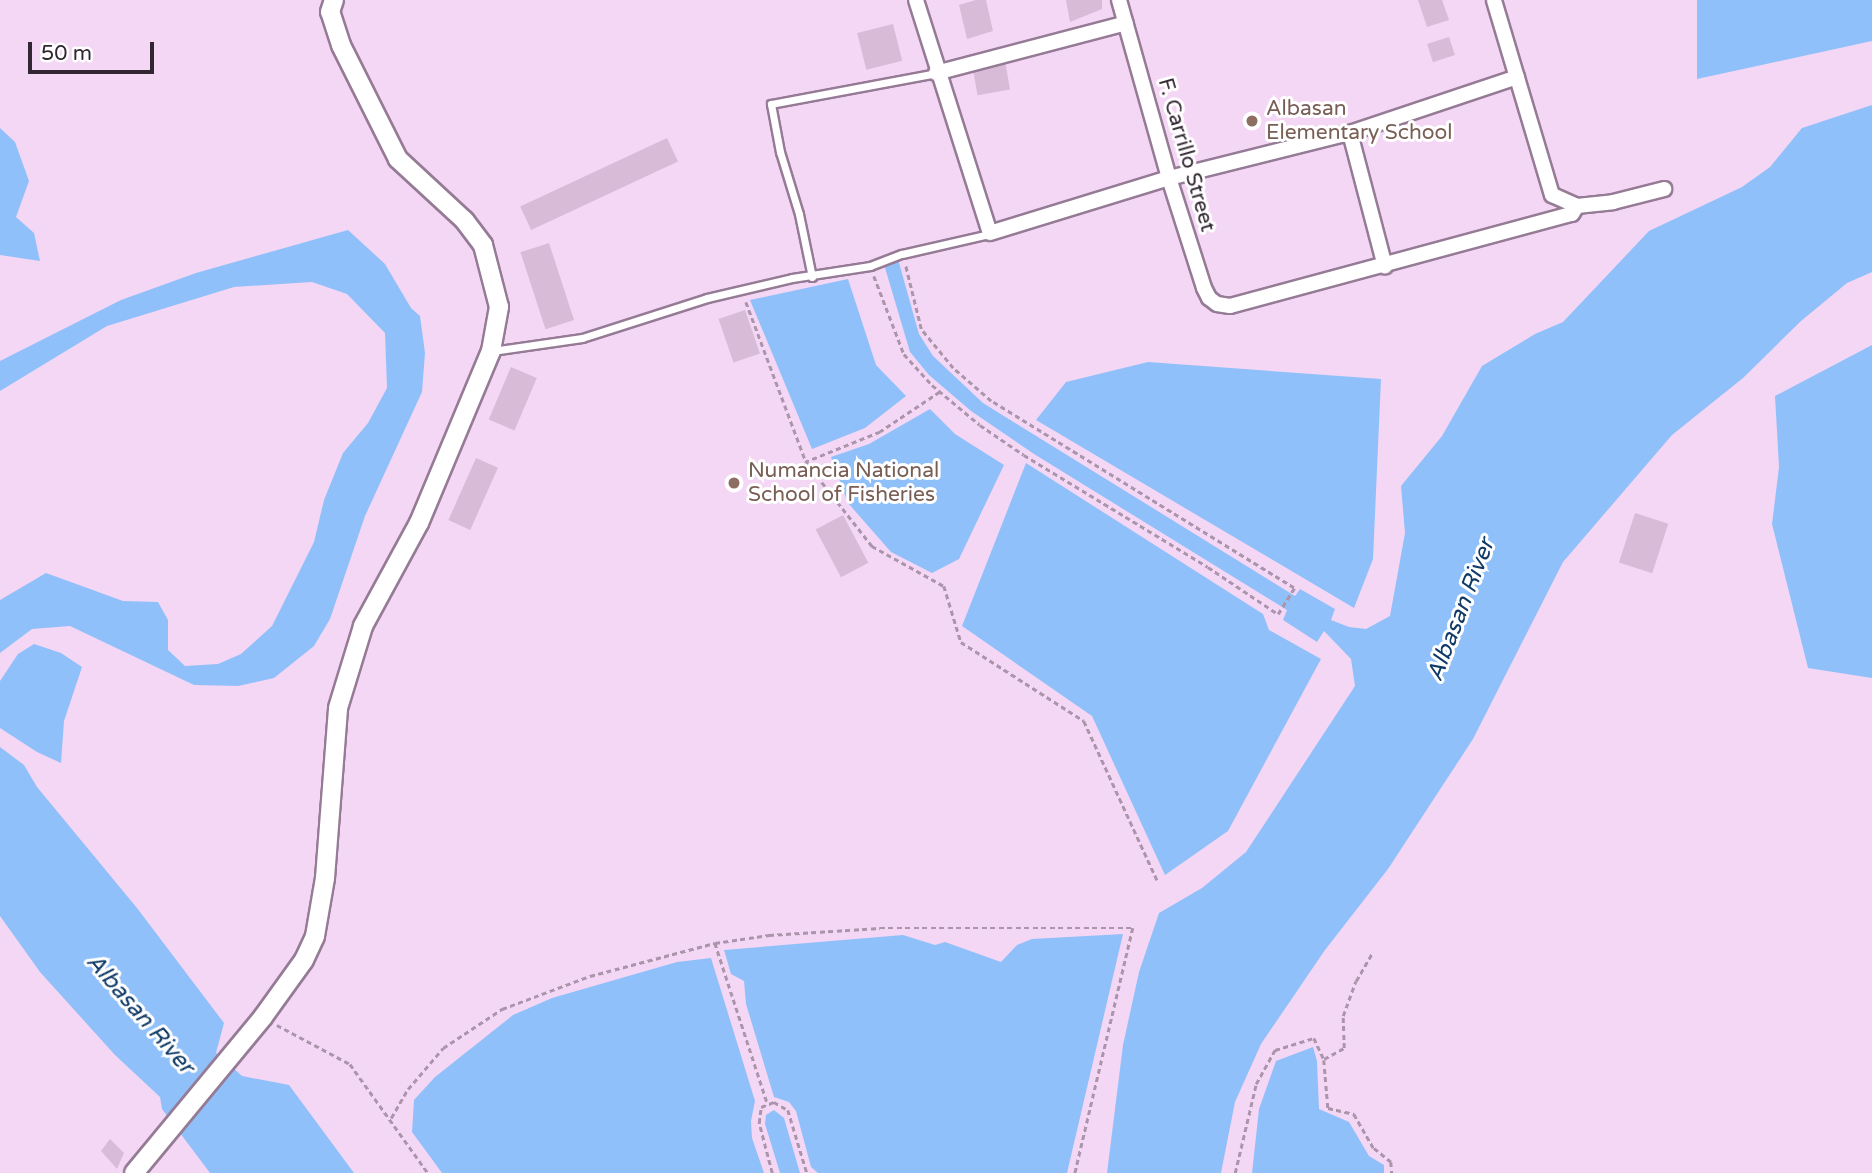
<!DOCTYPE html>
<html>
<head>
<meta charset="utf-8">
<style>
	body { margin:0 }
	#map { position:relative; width:1872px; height:1173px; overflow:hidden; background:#f4d7f4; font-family:"Varela Round",sans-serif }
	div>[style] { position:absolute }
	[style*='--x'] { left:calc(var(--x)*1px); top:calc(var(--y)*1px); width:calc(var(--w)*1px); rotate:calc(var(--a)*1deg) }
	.water>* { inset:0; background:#90c0fa }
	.building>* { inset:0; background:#d7bbd7; transform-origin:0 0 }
	.path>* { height:2.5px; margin-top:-1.25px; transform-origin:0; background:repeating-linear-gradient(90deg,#ab95ab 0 5px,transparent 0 8.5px) }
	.roads { filter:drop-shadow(2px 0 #957b95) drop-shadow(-2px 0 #957b95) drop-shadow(0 2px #957b95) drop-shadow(0 -2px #957b95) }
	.service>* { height:7px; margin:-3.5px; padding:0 3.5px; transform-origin:3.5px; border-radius:3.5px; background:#fff }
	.minor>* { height:14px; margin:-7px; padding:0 7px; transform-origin:7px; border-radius:7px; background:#fff }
	.tertiary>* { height:18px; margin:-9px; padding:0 9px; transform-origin:9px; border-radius:9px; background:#fff }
	.dots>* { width:19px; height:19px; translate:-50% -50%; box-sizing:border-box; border:4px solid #fff; border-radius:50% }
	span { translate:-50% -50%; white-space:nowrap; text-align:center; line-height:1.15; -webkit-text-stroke:6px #fff; paint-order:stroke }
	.education-label { font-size:21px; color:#785e54 }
	.left { translate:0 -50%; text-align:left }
	.street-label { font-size:21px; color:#312631 }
	.water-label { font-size:23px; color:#0f3966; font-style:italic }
	.scale { position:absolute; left:28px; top:42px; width:126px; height:32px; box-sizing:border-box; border:4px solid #312631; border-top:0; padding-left:9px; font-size:21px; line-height:24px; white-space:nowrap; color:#312631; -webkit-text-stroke:5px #fff; paint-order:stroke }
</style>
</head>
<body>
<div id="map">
	<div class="water">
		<i style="clip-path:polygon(1697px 0,1872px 0,1872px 41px,1697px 79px)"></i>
		<i style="clip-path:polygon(1872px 105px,1872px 272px,1847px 283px,1801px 321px,1743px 378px,1672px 435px,1563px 562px,1473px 739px,1388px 869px,1325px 950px,1261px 1044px,1235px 1102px,1221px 1173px,1107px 1173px,1123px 1045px,1139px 972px,1159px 913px,1202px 888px,1246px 852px,1355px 686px,1351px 659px,1324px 631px,1317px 642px,1283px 620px,1287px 610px,1034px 454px,971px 411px,929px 375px,910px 352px,883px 261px,890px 255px,898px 259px,919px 334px,933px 356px,983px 403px,1295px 596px,1300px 589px,1335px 609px,1331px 620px,1349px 627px,1366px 629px,1390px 616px,1405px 533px,1401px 486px,1442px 436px,1482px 366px,1535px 334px,1563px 322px,1649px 231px,1742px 187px,1770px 167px,1802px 128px)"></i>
		<i style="clip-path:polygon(0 128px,15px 142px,29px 181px,16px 217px,34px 233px,40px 261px,0 255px)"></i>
		<i style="clip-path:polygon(348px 230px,385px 264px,411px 308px,420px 316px,425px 353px,422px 392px,365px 516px,330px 619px,314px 646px,274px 678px,238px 686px,194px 685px,70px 626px,32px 629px,0 653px,0 600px,46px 573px,123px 601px,158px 602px,168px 620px,168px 650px,185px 666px,218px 664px,241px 654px,272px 626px,314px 542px,324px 500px,343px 453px,368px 423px,387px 388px,385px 333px,347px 294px,312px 282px,234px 287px,107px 326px,0 391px,0 361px,121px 300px,196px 273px)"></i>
		<i style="clip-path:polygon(848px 279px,876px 365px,906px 396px,865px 428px,812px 449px,750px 300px)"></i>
		<i style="clip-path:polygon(1872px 345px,1872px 678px,1808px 668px,1772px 524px,1779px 467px,1775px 396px)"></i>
		<i style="clip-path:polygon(1148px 362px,1381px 379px,1373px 559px,1354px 608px,1036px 420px,1066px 382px)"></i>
		<i style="clip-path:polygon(930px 409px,955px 434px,1004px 465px,959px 559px,932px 573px,891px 552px,848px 503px,831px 457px,869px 444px)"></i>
		<i style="clip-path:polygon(1026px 463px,1263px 614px,1269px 630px,1321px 659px,1228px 831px,1165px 875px,1092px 716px,962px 626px)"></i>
		<i style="clip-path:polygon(34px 644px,61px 653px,82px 667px,64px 721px,61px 763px,37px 752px,0 728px,0 681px,18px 654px)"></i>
		<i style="clip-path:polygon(0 747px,24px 765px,37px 787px,137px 908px,224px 1023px,216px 1053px,242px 1076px,289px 1085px,354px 1173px,210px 1173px,162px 1109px,160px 1097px,115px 1055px,40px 972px,0 916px)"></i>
		<i style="clip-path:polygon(1123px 934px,1067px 1173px,818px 1173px,811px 1167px,796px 1111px,789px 1102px,774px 1097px,746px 1004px,744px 981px,731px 974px,724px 950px,903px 935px,935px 945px,945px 942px,1001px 962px,1017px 945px,1032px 939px)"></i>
		<i style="clip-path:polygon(711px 958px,755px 1101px,751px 1121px,752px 1138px,764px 1173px,442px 1173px,412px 1132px,414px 1100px,435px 1077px,513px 1015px,552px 998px,677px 962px)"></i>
		<i style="clip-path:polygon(1313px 1047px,1317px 1061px,1319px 1109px,1349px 1122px,1369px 1156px,1384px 1165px,1384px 1173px,1252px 1173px,1259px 1109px,1276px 1061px)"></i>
		<i style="clip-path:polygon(774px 1110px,784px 1118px,800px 1173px,780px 1173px,765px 1124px,766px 1115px)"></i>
	</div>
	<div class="building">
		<i style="clip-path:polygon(976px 0,986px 0,993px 31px,967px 39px,959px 5px)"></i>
		<i style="clip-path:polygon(1066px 0,1102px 0,1102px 9px,1070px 22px)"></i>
		<i style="clip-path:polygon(1418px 0,1442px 0,1449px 20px,1427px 27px)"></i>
		<i style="left:893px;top:24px;width:38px;height:37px;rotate:76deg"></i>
		<i style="left:1449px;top:37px;width:19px;height:23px;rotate:72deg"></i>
		<i style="left:1005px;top:61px;width:29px;height:33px;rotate:80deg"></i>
		<i style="left:667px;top:138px;width:26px;height:162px;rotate:65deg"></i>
		<i style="left:549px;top:243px;width:81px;height:30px;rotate:72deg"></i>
		<i style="left:745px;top:310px;width:46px;height:28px;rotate:71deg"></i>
		<i style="left:511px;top:367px;width:28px;height:57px;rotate:23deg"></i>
		<i style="left:476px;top:458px;width:24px;height:68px;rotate:24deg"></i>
		<i style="left:1635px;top:513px;width:35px;height:52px;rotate:18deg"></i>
		<i style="left:843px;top:515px;width:54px;height:31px;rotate:62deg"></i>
		<i style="clip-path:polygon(110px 1139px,124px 1153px,117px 1169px,101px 1151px)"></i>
	</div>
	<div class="path">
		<i style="--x:874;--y:276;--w:84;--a:69"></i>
		<i style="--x:904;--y:354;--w:42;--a:47.9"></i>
		<i style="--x:932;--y:385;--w:62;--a:39.8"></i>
		<i style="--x:980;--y:425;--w:53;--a:34.3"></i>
		<i style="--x:1024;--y:455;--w:215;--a:31.3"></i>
		<i style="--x:1208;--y:567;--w:84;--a:33.9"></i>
		<i style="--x:1278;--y:614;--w:31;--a:-58"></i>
		<i style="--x:1294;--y:588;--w:356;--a:-148.3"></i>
		<i style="--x:991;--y:401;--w:50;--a:-139"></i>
		<i style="--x:953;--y:368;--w:50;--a:-129.4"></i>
		<i style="--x:921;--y:329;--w:67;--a:-103.8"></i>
		<i style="--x:746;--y:302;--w:171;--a:69.4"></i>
		<i style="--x:940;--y:392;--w:72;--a:146.3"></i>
		<i style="--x:880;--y:432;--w:80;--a:157.9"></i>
		<i style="--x:806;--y:462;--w:107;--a:51.8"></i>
		<i style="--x:872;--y:546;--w:82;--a:29.1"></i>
		<i style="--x:944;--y:586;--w:59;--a:73.1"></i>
		<i style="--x:961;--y:642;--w:146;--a:32.7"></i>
		<i style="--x:1084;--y:721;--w:175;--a:65.3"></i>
		<i style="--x:715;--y:943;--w:170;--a:71.9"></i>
		<i style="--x:277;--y:1025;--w:83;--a:28.1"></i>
		<i style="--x:350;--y:1064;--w:134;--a:54.4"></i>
		<i style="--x:1324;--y:1060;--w:48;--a:85.2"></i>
		<i style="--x:1328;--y:1108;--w:27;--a:13"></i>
		<i style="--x:1354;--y:1114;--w:39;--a:60"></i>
		<i style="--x:1374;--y:1148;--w:22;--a:39"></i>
		<i style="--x:1391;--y:1162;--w:11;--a:85"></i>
		<i style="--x:391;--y:1118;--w:34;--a:-60"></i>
		<i style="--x:408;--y:1089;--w:54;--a:-49.5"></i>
		<i style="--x:443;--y:1048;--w:71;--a:-33.5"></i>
		<i style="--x:502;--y:1009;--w:94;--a:-20.6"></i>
		<i style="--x:590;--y:976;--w:129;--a:-14.8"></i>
		<i style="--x:715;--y:943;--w:55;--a:-8.4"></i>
		<i style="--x:769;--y:935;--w:111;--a:-3.6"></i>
		<i style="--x:880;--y:928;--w:253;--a:0"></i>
		<i style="--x:1133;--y:928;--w:252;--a:103.3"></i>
		<i style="--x:772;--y:1173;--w:52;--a:-104.6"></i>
		<i style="--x:759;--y:1123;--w:16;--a:-83"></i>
		<i style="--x:761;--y:1107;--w:14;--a:-21"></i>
		<i style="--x:774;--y:1102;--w:16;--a:30"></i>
		<i style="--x:788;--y:1110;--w:66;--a:73.2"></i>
		<i style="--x:1235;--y:1173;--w:91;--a:-76.7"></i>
		<i style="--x:1256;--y:1084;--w:39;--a:-61"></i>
		<i style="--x:1275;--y:1050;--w:41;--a:-17.1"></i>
		<i style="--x:1314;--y:1038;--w:23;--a:65"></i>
		<i style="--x:1324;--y:1059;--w:23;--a:-29"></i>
		<i style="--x:1344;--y:1048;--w:32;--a:-92"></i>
		<i style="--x:1343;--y:1016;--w:37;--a:-70"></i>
		<i style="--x:1356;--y:981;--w:32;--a:-60"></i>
	</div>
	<div class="roads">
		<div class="service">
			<i style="--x:812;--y:277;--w:64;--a:-101.7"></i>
			<i style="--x:799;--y:214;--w:65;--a:-107"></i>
			<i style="--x:780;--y:152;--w:49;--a:-100.6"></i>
			<i style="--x:771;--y:104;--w:168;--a:-10.6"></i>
			<i style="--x:492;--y:351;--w:91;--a:-8.2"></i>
			<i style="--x:582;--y:338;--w:131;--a:-17.7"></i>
			<i style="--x:707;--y:298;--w:87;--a:-13.2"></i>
			<i style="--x:792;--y:278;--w:79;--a:-8.7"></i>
			<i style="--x:870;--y:266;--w:34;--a:-21"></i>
			<i style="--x:902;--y:254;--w:89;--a:-12.9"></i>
		</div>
		<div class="minor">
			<i style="--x:916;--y:0;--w:244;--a:72.4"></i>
			<i style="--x:990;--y:233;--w:187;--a:-17.1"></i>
			<i style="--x:1169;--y:178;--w:187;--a:-14"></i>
			<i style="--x:1350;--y:133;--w:176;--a:-18.5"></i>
			<i style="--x:1119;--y:0;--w:185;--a:74.3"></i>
			<i style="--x:1169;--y:178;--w:115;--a:72.3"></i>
			<i style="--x:1204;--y:288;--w:11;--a:63"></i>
			<i style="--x:1209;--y:298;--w:10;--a:37"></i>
			<i style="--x:1217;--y:304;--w:13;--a:9"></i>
			<i style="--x:1230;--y:306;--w:354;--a:-15.1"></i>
			<i style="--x:1572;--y:214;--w:9;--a:-58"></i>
			<i style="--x:1577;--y:206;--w:27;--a:-156"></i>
			<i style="--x:1552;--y:195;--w:203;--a:-106.6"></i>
			<i style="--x:936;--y:73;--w:196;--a:-14.7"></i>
			<i style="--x:1350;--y:133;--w:138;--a:75.3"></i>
			<i style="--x:1577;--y:206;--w:36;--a:-6"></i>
			<i style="--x:1613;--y:202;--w:53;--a:-14.3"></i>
		</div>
		<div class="tertiary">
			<i style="--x:134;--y:1173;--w:202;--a:-50.4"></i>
			<i style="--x:263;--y:1017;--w:70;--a:-54.3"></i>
			<i style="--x:304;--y:960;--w:26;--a:-65"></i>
			<i style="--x:315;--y:936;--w:59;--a:-80.2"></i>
			<i style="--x:325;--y:878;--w:170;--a:-85.6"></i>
			<i style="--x:338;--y:708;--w:86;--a:-73"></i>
			<i style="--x:363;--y:626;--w:117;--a:-61.5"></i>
			<i style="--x:419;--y:523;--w:186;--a:-67.3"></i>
			<i style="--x:491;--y:351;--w:45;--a:-79.7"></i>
			<i style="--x:499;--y:307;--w:64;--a:-104.5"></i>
			<i style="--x:483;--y:245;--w:31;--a:-127"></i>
			<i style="--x:464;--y:220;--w:90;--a:-137.3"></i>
			<i style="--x:398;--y:159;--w:127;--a:-116.6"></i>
			<i style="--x:341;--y:45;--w:35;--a:-108"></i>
			<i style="--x:330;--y:12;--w:13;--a:-72"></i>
		</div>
	</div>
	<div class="dots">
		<i style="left:1252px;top:121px;background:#8d6e63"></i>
		<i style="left:734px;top:483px;background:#8d6e63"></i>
	</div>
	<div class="education-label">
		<span class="left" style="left:1266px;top:121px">Albasan<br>Elementary School</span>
		<span class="left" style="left:748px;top:483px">Numancia National<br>School of Fisheries</span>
	</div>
	<div class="street-label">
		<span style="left:1186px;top:155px;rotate:74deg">F. Carrillo Street</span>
	</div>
	<div class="water-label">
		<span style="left:1461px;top:610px;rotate:-69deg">Albasan River</span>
		<span style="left:140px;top:1014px;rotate:49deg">Albasan River</span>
	</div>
	<div class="scale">50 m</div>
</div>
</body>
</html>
